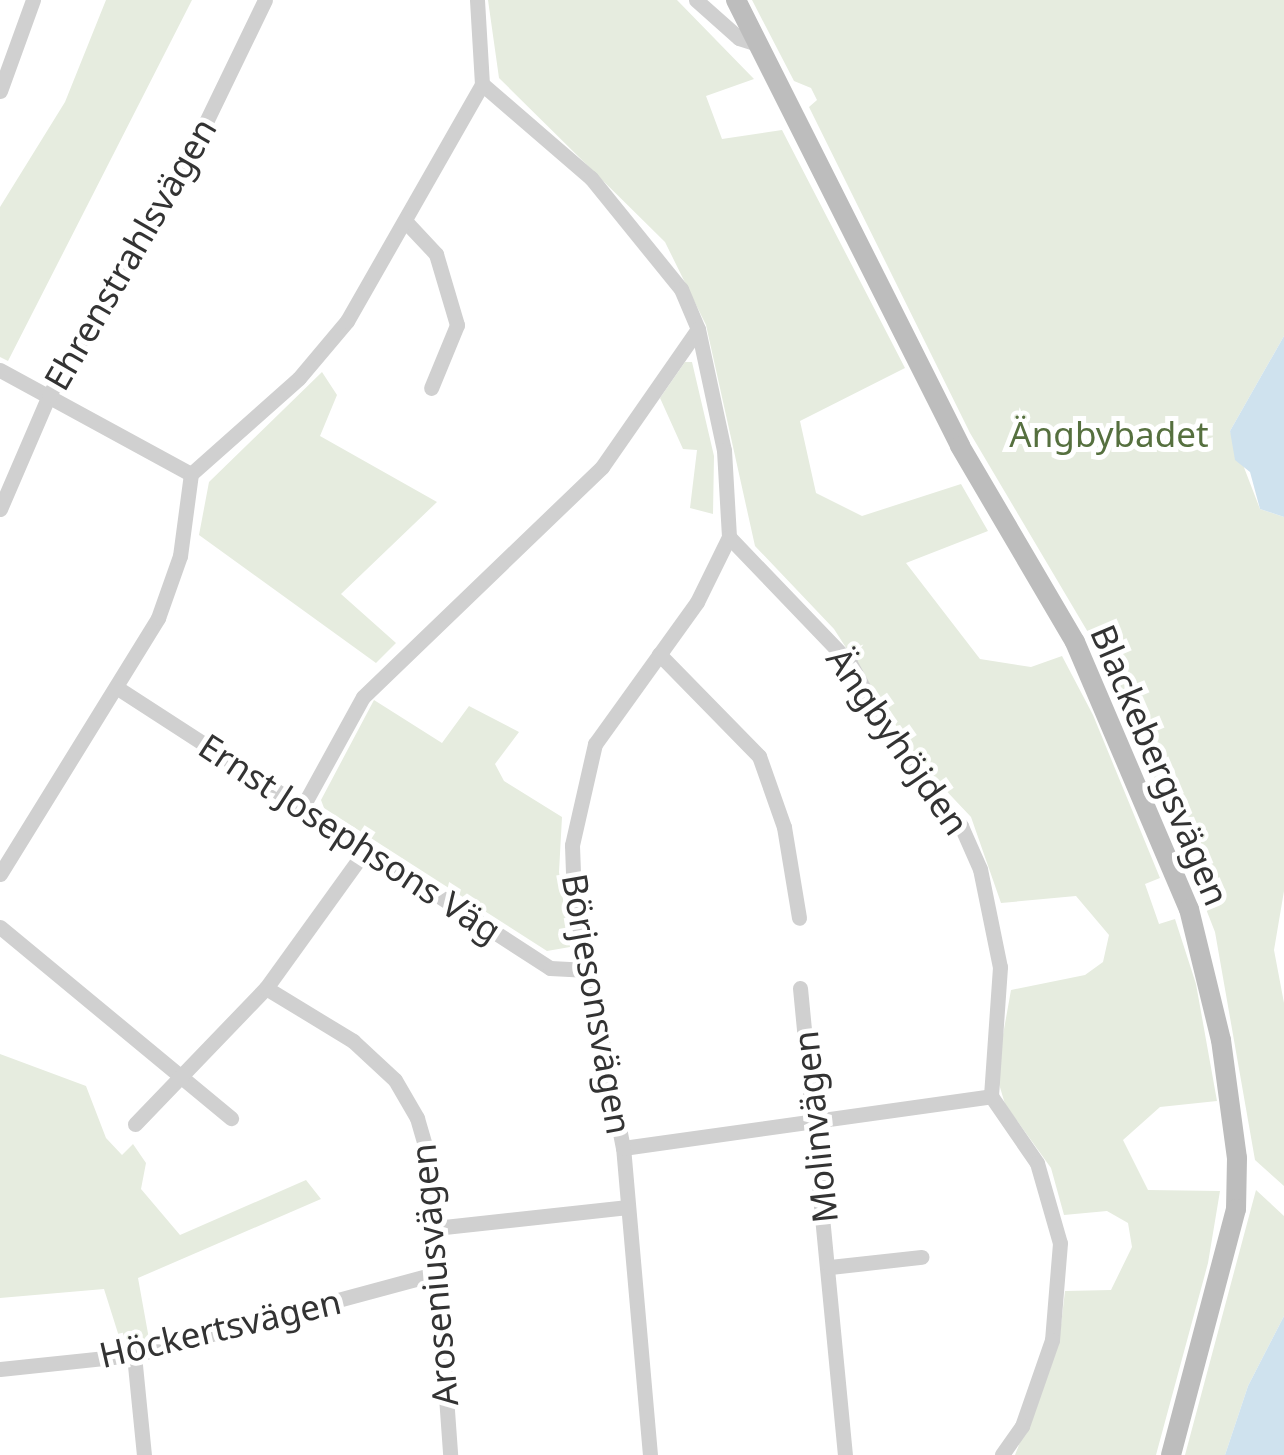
<!DOCTYPE html>
<html>
<head>
<meta charset="utf-8">
<style>
	body { margin:0 }
	#map { position:relative; width:1284px; height:1455px; overflow:hidden; background:#fff; font-family:"Noto Sans",sans-serif }
	div>[style] { position:absolute }
	[style*='--x'] { left:calc(var(--x)*1px); top:calc(var(--y)*1px); width:calc(var(--w)*1px); rotate:calc(var(--a)*1deg) }
	.green>* { inset:0; background:#e6ecdf }
	.water>* { inset:0; background:#cfe2ee }
	.street>* { height:15px; margin:-7.5px; padding:0 7.5px; transform-origin:7.5px; border-radius:7.5px; background:#d0d0d0 }
	.secondary>* { height:20px; margin:-10px; padding:0 10px; transform-origin:10px; border-radius:10px; background:#bdbdbd }
	span { translate:-50% -50%; white-space:nowrap; text-align:center; line-height:1.15; -webkit-text-stroke:10px #fff; paint-order:stroke }
	.street-label { font-size:35px; color:#333 }
	.park-label { font-size:35px; color:#56703f }
</style>
</head>
<body>
<div id="map">
	<div class="green">
		<i style="clip-path:polygon(106px 0,192px 0,8px 361px,0 357px,0 207px,65px 102px)"></i>
		<i style="clip-path:polygon(488px 0,677px 0,754px 79px,706px 96px,722px 139px,782px 130px,905px 368px,800px 421px,816px 493px,862px 516px,961px 484px,988px 531px,906px 563px,980px 659px,1031px 667px,1062px 656px,1093px 715px,1160px 878px,1145px 884px,1159px 924px,1175px 919px,1196px 984px,1217px 1101px,1160px 1107px,1123px 1140px,1148px 1190px,1220px 1191px,1208px 1263px,1156px 1455px,1015px 1455px,1059px 1342px,1065px 1291px,1111px 1290px,1132px 1247px,1128px 1223px,1107px 1211px,1064px 1215px,1051px 1168px,1005px 1104px,996px 1074px,1011px 990px,1085px 975px,1103px 962px,1109px 935px,1076px 896px,1001px 903px,971px 817px,920px 763px,834px 629px,755px 546px,706px 325px,665px 242px,499px 78px)"></i>
		<i style="clip-path:polygon(752px 0,1284px 0,1284px 336px,1230px 431px,1260px 509px,1284px 517px,1284px 891px,1274px 950px,1284px 1003px,1284px 1186px,1255px 1160px,1215px 932px,1146px 756px,1089px 634px,970px 433px,809px 107px,817px 100px,811px 88px,794px 81px)"></i>
		<i style="clip-path:polygon(685px 362px,692px 362px,714px 456px,713px 514px,690px 508px,697px 450px,683px 449px,660px 398px)"></i>
		<i style="clip-path:polygon(322px 372px,337px 395px,320px 436px,437px 502px,341px 594px,396px 643px,376px 663px,199px 535px,209px 482px)"></i>
		<i style="clip-path:polygon(374px 700px,442px 743px,469px 706px,519px 732px,495px 764px,504px 781px,562px 817px,559px 872px,570px 947px,547px 951px,324px 808px,321px 800px)"></i>
		<i style="clip-path:polygon(0 1054px,86px 1086px,106px 1138px,122px 1155px,133px 1144px,146px 1163px,141px 1189px,180px 1235px,306px 1180px,321px 1199px,138px 1278px,149px 1339px,122px 1346px,104px 1289px,0 1298px)"></i>
		<i style="clip-path:polygon(1256px 1190px,1284px 1216px,1284px 1316px,1248px 1386px,1225px 1455px,1185px 1455px)"></i>
	</div>
	<div class="water">
		<i style="clip-path:polygon(1284px 336px,1284px 517px,1260px 509px,1250px 472px,1235px 460px,1230px 431px)"></i>
		<i style="clip-path:polygon(1284px 1316px,1284px 1455px,1225px 1455px,1248px 1386px)"></i>
	</div>
	<div class="street">
		<i style="--x:477;--y:0;--w:84;--a:86.6"></i>
		<i style="--x:482;--y:84;--w:144;--a:40.8"></i>
		<i style="--x:591;--y:178;--w:143;--a:51"></i>
		<i style="--x:681;--y:289;--w:43;--a:67"></i>
		<i style="--x:698;--y:329;--w:124;--a:77.9"></i>
		<i style="--x:724;--y:450;--w:87;--a:86.7"></i>
		<i style="--x:729;--y:537;--w:175;--a:46.2"></i>
		<i style="--x:850;--y:663;--w:97;--a:61.6"></i>
		<i style="--x:896;--y:748;--w:102;--a:50.2"></i>
		<i style="--x:961;--y:826;--w:47;--a:66.2"></i>
		<i style="--x:980;--y:869;--w:100;--a:78.5"></i>
		<i style="--x:1000;--y:967;--w:129;--a:94"></i>
		<i style="--x:991;--y:1096;--w:81;--a:55.5"></i>
		<i style="--x:1037;--y:1163;--w:83;--a:74"></i>
		<i style="--x:1060;--y:1243;--w:97;--a:94.7"></i>
		<i style="--x:1052;--y:1340;--w:91;--a:109.2"></i>
		<i style="--x:1022;--y:1426;--w:35;--a:125"></i>
		<i style="--x:696;--y:0;--w:57;--a:41.5"></i>
		<i style="--x:739;--y:38;--w:20;--a:18"></i>
		<i style="--x:0;--y:91;--w:97;--a:-70.1"></i>
		<i style="--x:406;--y:222;--w:44;--a:46.8"></i>
		<i style="--x:436;--y:254;--w:74;--a:73.5"></i>
		<i style="--x:457;--y:325;--w:68;--a:112.4"></i>
		<i style="--x:0;--y:370;--w:217;--a:28.6"></i>
		<i style="--x:0;--y:509;--w:124;--a:-66.7"></i>
		<i style="--x:49;--y:395;--w:278;--a:-59.6"></i>
		<i style="--x:190;--y:155;--w:172;--a:-64.2"></i>
		<i style="--x:659;--y:654;--w:143;--a:45.6"></i>
		<i style="--x:759;--y:756;--w:75;--a:70.6"></i>
		<i style="--x:784;--y:827;--w:92;--a:80.6"></i>
		<i style="--x:116;--y:687;--w:517;--a:32.92"></i>
		<i style="--x:550;--y:968;--w:38;--a:3"></i>
		<i style="--x:303;--y:806;--w:124;--a:-61.2"></i>
		<i style="--x:363;--y:697;--w:332;--a:-43.9"></i>
		<i style="--x:602;--y:467;--w:168;--a:-55.2"></i>
		<i style="--x:0;--y:874;--w:301;--a:-58.3"></i>
		<i style="--x:158;--y:618;--w:66;--a:-70.5"></i>
		<i style="--x:180;--y:556;--w:83;--a:-82.4"></i>
		<i style="--x:191;--y:474;--w:144;--a:-41.6"></i>
		<i style="--x:299;--y:378;--w:75;--a:-49.9"></i>
		<i style="--x:347;--y:321;--w:273;--a:-60.3"></i>
		<i style="--x:0;--y:927;--w:300;--a:39.6"></i>
		<i style="--x:266;--y:988;--w:102;--a:31.3"></i>
		<i style="--x:353;--y:1041;--w:57;--a:42.9"></i>
		<i style="--x:395;--y:1080;--w:44;--a:59.9"></i>
		<i style="--x:417;--y:1118;--w:43;--a:73.7"></i>
		<i style="--x:429;--y:1159;--w:297;--a:85.9"></i>
		<i style="--x:800;--y:988;--w:469;--a:84.5"></i>
		<i style="--x:135;--y:1124;--w:189;--a:-46.1"></i>
		<i style="--x:266;--y:988;--w:173;--a:-54.2"></i>
		<i style="--x:623;--y:1148;--w:372;--a:-8"></i>
		<i style="--x:435;--y:1228;--w:194;--a:-6.2"></i>
		<i style="--x:830;--y:1267;--w:92;--a:-6.3"></i>
		<i style="--x:134;--y:1355;--w:100;--a:84.3"></i>
		<i style="--x:0;--y:1369;--w:135;--a:-6"></i>
		<i style="--x:134;--y:1355;--w:315;--a:-15.1"></i>
		<i style="--x:650;--y:1455;--w:308;--a:-95"></i>
		<i style="--x:623;--y:1148;--w:253;--a:-101.2"></i>
		<i style="--x:574;--y:900;--w:55;--a:-92.1"></i>
		<i style="--x:572;--y:845;--w:104;--a:-77.2"></i>
		<i style="--x:595;--y:744;--w:175;--a:-54.3"></i>
		<i style="--x:697;--y:602;--w:72;--a:-63.8"></i>
	</div>
	<div class="secondary">
		<i style="--x:736;--y:0;--w:499;--a:63.3"></i>
		<i style="--x:960;--y:446;--w:227;--a:59.6"></i>
		<i style="--x:1075;--y:642;--w:290;--a:66.9"></i>
		<i style="--x:1189;--y:909;--w:135;--a:76.3"></i>
		<i style="--x:1221;--y:1040;--w:119;--a:82.3"></i>
		<i style="--x:1237;--y:1158;--w:51;--a:91.1"></i>
		<i style="--x:1236;--y:1209;--w:254;--a:104.8"></i>
	</div>
	<div class="street-label">
		<span style="left:130px;top:254px;rotate:-60deg">Ehrenstrahlsvägen</span>
		<span style="left:898px;top:741px;rotate:55deg">Ängbyhöjden</span>
		<span style="left:1160px;top:765px;rotate:67deg">Blackebergsvägen</span>
		<span style="left:350px;top:838px;rotate:33deg">Ernst Josephsons Väg</span>
		<span style="left:597px;top:1004px;rotate:80deg">Börjesonsvägen</span>
		<span style="left:815px;top:1127px;rotate:-96deg">Molinvägen</span>
		<span style="left:434px;top:1275px;rotate:-95deg">Aroseniusvägen</span>
		<span style="left:220px;top:1328px;rotate:-13deg">Höckertsvägen</span>
	</div>
	<div class="park-label">
		<span style="left:1109px;top:434px">Ängbybadet</span>
	</div>
</div>
</body>
</html>
